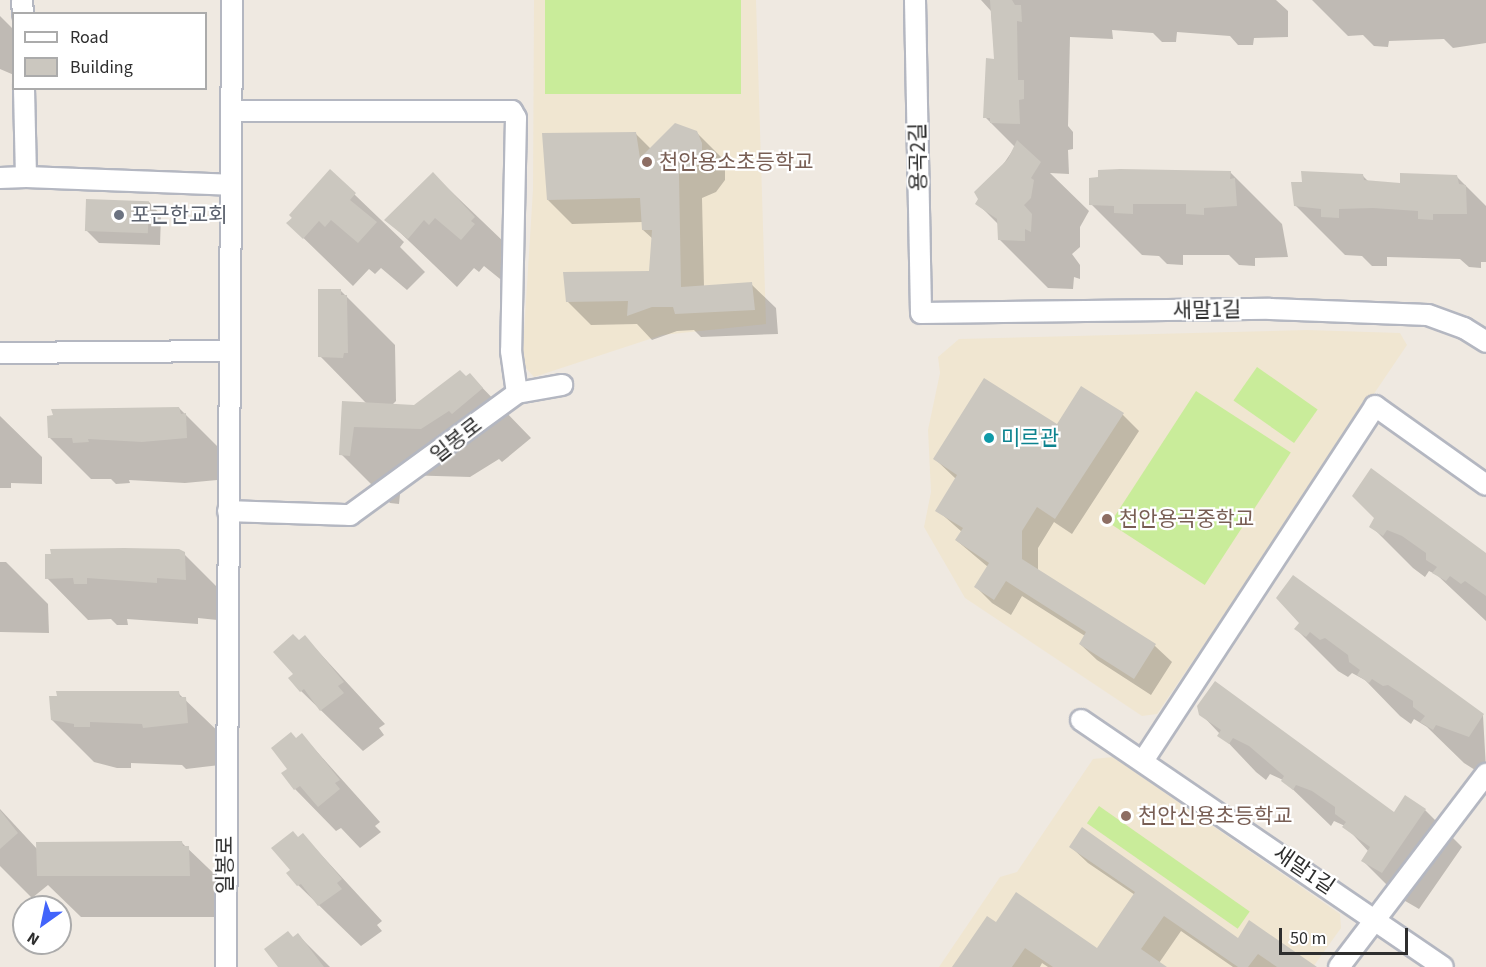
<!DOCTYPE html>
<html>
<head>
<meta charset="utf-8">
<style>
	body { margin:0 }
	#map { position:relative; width:1486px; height:967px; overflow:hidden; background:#efe9e1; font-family:"Source Sans 3","Noto Sans KR",sans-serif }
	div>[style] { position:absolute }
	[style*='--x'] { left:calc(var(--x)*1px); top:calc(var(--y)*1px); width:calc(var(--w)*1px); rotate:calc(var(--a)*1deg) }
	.education>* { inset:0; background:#f0e6d1 }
	.pitch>* { inset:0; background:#c9ec9a; transform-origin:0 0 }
	.shadow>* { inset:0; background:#0003 }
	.building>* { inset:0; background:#cbc7bf; transform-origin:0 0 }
	.roads { filter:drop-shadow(2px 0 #b4b7c1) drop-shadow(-2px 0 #b4b7c1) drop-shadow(0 2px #b4b7c1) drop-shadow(0 -2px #b4b7c1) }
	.minor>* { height:20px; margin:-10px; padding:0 10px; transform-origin:10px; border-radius:10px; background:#fff }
	.dots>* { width:16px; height:16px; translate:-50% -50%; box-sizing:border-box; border:3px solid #fff; border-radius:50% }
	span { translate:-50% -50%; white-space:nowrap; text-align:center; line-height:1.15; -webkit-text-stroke:4.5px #fff; paint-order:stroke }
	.street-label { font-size:21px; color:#2e2e2e }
	.education-label { font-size:21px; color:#785e54 }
	.left { translate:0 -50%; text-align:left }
	.worship-label { font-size:21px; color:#5b616d }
	.culture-label { font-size:21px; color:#0d838f }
	.legend { position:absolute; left:12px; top:12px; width:195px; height:78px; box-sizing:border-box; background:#fff; border:2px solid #ababab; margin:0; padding:8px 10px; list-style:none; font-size:18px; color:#2e2e2e }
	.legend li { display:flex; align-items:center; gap:12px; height:30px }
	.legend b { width:30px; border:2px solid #ababab }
	.north { position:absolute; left:12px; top:895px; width:60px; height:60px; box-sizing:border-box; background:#fff; border:2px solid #ababab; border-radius:50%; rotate:213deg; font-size:16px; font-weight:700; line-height:24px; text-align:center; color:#2e2e2e }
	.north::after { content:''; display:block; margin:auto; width:21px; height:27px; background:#4264fb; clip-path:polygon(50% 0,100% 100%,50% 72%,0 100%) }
	.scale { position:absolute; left:1279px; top:928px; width:129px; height:27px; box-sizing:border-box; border:3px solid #2e2e2e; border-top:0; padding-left:8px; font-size:18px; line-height:21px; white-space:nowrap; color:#2e2e2e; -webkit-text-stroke:4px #fff; paint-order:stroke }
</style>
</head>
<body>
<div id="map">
	<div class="education">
		<i style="clip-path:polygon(534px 0,756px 0,766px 324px,662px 335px,534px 377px,522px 364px,533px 190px)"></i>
		<i style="clip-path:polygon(1307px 330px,1400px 333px,1407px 345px,1157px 714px,1142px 716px,965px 598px,924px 527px,931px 492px,928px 430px,940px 373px,938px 357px,959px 339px)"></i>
		<i style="clip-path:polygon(1113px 757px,1340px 914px,1341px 928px,1313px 967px,939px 967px,1000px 877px,1017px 872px,1093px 759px)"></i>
	</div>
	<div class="pitch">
		<i style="left:545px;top:0;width:196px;height:94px"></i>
		<i style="left:1257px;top:367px;width:74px;height:41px;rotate:35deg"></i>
		<i style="left:1196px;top:391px;width:113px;height:158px;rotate:33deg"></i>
		<i style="left:1099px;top:806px;width:184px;height:21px;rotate:35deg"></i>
	</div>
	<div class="shadow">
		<i style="clip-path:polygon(981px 0,1276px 0,1288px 11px,1288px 37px,1254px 38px,1253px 45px,1238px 45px,1230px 36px,1177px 32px,1176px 42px,1162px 42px,1153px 33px,1112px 30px,1113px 39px,1070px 37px,1068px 126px,1073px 132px,1073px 149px,1068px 150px,1069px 174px,1050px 173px,1089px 211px,1080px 227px,1080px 247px,1072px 254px,1080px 265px,1080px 279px,1074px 277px,1073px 289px,1048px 288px,999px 239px,999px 225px,977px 203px,1015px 147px,985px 117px,995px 60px,991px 11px)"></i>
		<i style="clip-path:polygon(1312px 0,1486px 0,1486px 43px,1453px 48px,1444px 39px,1389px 41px,1388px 47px,1374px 46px,1363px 35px,1348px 36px)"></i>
		<i style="clip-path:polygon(0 16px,14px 30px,14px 75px,0 69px)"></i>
		<i style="clip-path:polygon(696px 132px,721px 157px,725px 168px,725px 180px,716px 192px,702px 198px,704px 287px,751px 284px,776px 308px,778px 334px,701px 337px,694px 330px,677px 331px,652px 340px,637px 324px,591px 325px,567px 301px,650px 272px,653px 239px,643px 230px,643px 222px,572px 224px,548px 200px,636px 134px,651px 149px)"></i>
		<i style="clip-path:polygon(330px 171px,404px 242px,400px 247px,425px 272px,407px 290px,381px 268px,375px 274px,369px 269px,353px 286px,288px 223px)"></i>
		<i style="clip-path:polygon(1230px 172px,1282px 224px,1288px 257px,1255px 258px,1255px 266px,1239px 265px,1229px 255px,1183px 255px,1183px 265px,1167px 264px,1159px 256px,1142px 255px,1091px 204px)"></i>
		<i style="clip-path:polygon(433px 174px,506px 244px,503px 247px,523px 266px,519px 270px,523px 273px,510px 287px,484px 266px,479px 272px,474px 268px,457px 287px,387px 220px)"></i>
		<i style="clip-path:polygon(1363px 176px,1369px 182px,1402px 185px,1457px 177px,1486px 206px,1486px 262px,1481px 262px,1481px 268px,1469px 267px,1460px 259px,1387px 257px,1387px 266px,1372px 266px,1362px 256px,1345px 255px,1296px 206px)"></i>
		<i style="clip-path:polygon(149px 202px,161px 215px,160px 245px,99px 243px,87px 231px)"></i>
		<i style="clip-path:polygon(340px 290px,395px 345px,396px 401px,392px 405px,415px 406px,470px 375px,531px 438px,502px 462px,499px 459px,470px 477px,402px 475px,399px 504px,390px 503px,341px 454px,343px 403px,367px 404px,320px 356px)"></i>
		<i style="clip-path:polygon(1082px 388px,1123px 415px,1139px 431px,1072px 534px,1054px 522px,1038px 548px,1038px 571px,1155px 646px,1172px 662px,1151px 695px,1097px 660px,1080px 644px,1085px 636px,1022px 596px,1011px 615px,992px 603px,976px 587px,988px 567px,956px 540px,962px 532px,937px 510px,956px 479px,935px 459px,1057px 426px)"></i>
		<i style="clip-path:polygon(179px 408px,227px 456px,228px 479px,185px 483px,129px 480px,130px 483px,116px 484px,111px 479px,91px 479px,50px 438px)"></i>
		<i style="clip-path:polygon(0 416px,42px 457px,42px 484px,11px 483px,11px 488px,0 488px)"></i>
		<i style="clip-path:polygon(1376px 519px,1486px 555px,1486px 621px,1437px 575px,1429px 571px,1425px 577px,1413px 568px,1371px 526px)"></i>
		<i style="clip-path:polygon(184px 554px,226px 596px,227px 621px,198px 618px,198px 624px,127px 619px,128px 625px,117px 625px,111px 619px,88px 620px,47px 578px)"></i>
		<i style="clip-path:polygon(0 562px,6px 562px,48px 604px,49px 633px,0 632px)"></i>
		<i style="clip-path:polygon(1301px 623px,1483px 715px,1486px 769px,1478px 766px,1475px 770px,1464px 763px,1427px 727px,1414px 719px,1411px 724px,1400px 716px,1365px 680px,1352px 673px,1348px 677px,1338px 671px,1296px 629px)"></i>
		<i style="clip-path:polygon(305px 637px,385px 724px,379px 728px,384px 735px,363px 751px,301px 691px,295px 674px,299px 642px)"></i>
		<i style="clip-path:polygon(178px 693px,227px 740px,228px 764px,186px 769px,182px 765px,131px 763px,131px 768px,117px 768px,94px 762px,52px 720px)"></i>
		<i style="clip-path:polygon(1201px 714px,1395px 814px,1425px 810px,1462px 847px,1419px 909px,1400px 898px,1363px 861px,1369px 852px,1345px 826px,1334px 821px,1331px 826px,1283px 780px,1270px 774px,1266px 780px,1256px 772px)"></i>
		<i style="clip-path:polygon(302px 735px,380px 822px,375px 826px,381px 832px,360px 848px,341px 828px,336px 831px,295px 789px,289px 770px,297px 740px)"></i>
		<i style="clip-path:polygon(0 809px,38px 850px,182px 843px,230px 889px,231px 917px,81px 917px,48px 885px,32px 898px,0 866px)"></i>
		<i style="clip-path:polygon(303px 835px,382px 921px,377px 925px,382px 931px,361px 946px,298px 885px,292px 870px)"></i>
		<i style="clip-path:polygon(1071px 847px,1238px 940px,1312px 967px,1233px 967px,1181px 931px,1159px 963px,1163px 967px,1048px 967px,1042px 963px,1040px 967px,954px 967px,997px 924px,1098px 950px,1135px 895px,1088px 863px)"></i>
		<i style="clip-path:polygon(298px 935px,330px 967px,280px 967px)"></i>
	</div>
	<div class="building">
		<i style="clip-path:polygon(990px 0,1012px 0,1015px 5px,1021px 5px,1022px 22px,1017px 21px,1018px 80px,1024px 80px,1024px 99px,1019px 100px,1020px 124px,990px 123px,990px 118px,983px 118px,986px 58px,994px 59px)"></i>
		<i style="clip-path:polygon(675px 123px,697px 131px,702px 143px,702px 156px,692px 168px,679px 174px,681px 287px,752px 282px,755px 310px,675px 314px,673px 307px,652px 307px,627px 316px,628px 301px,566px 302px,563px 272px,649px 271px,652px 230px,642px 230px,640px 198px,547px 200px,542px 133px,636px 132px,640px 158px)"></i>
		<i style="clip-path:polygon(1017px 140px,1041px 162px,1031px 178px,1034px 180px,1031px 198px,1024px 205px,1032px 214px,1031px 232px,1025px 229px,1025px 241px,998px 240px,997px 219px,975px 204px,978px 199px,974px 192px,1008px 159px)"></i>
		<i style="clip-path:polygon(330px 169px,356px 193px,350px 200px,377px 222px,358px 243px,331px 220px,325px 227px,319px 221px,303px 239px,286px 223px,292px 218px,289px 215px)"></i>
		<i style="clip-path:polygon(1120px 169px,1231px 171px,1230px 179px,1235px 178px,1237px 206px,1204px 208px,1204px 215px,1186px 214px,1186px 204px,1133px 204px,1133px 214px,1114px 213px,1114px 206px,1089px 205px,1089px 178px,1098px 177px,1098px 170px)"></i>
		<i style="clip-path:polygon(1301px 171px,1363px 174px,1364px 180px,1400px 183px,1400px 173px,1457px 175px,1459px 184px,1466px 185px,1467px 214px,1433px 214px,1433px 220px,1418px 219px,1418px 211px,1373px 208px,1339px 209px,1339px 218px,1321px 217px,1321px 209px,1294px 206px,1291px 182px,1302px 182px)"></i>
		<i style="clip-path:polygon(433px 172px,475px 217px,471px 221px,475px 224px,461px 240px,435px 218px,429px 225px,424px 220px,408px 239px,384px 220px)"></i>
		<i style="left:86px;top:199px;width:63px;height:32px;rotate:2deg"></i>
		<i style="clip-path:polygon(318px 289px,341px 289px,341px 295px,347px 295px,348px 353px,344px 353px,343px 358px,318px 357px)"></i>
		<i style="clip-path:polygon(460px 370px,466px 376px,470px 373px,483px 388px,452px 414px,449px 411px,421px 429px,354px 427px,350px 456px,339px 455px,342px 401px,414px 405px)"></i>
		<i style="clip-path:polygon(984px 378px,1057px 424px,1081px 386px,1124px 413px,1055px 519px,1037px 507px,1022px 531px,1022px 559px,1156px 644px,1134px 679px,1079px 644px,1086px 632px,1006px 581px,994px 600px,974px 587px,989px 563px,955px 540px,963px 528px,935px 511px,957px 475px,933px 459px)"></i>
		<i style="clip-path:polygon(179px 407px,181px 414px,186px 413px,187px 438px,142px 442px,88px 439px,89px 442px,73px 443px,72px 438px,48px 438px,47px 416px,53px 415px,51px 409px)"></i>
		<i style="clip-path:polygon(1371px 468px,1486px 553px,1486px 596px,1465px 581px,1461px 584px,1450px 576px,1446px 581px,1432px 573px,1437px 567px,1426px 560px,1426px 553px,1402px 536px,1387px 530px,1383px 536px,1369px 527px,1374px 518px,1352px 496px)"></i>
		<i style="clip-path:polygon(124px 548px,179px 549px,185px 552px,186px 580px,157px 578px,157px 583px,87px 578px,87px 584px,74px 584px,73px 578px,45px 579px,45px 554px,51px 554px,50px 549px)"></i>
		<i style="clip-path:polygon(1293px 575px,1484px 714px,1469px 737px,1436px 725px,1433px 730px,1420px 722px,1425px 716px,1413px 707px,1413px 701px,1388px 685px,1383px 686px,1372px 679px,1369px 683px,1357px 675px,1360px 670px,1349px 662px,1348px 655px,1325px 638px,1320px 640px,1310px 632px,1306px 637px,1294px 629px,1299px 623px,1276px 598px)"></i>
		<i style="clip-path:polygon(293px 634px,299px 640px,305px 635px,344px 682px,338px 686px,344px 693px,320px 711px,304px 689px,300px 692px,288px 678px,293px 674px,273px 652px)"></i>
		<i style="clip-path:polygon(1215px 681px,1394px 812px,1405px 795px,1426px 809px,1382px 873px,1361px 861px,1370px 847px,1342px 827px,1346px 822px,1335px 814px,1335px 807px,1312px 791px,1296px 785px,1293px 790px,1281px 781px,1284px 776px,1249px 746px,1233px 738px,1229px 744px,1217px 736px,1221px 730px,1199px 715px,1197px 706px)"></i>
		<i style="clip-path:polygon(56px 691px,179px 691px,180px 697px,186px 697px,188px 723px,143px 728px,142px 724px,90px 722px,90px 727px,74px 727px,74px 724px,51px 720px,49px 696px,57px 696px)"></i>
		<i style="clip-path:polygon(291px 732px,296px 738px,302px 733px,340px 780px,335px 783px,340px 789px,318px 807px,300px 786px,294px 790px,281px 773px,287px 769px,271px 748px)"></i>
		<i style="clip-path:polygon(0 810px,18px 833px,0 849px)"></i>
		<i style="clip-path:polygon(1082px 827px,1238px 938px,1249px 920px,1317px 967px,1277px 967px,1258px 954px,1248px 967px,1238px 967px,1164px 916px,1141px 949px,1167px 967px,1053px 967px,1025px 948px,1012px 967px,952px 967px,987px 916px,996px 922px,1016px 892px,1097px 948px,1135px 892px,1069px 847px)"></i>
		<i style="clip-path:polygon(293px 831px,298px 837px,303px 833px,342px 879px,337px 883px,342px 889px,318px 906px,301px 884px,297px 886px,286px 873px,290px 870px,271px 848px)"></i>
		<i style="clip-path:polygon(182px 841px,183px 846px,189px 846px,190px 876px,37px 876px,36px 842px)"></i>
		<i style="clip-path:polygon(288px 931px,293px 937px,298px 933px,324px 967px,278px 967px,264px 949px)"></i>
	</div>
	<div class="roads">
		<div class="minor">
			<i style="--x:22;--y:0;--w:14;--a:86"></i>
			<i style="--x:915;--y:0;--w:313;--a:88.9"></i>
			<i style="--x:921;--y:313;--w:349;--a:-0.7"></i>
			<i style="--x:1270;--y:309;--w:158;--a:2.2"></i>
			<i style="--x:1428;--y:315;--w:38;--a:20"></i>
			<i style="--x:1464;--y:328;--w:26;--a:32"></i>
			<i style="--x:231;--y:111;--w:281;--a:0"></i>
			<i style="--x:512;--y:111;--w:8;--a:60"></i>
			<i style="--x:516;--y:118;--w:233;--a:91.2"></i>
			<i style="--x:511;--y:351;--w:42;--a:81.9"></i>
			<i style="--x:26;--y:177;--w:204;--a:2.2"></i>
			<i style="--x:0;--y:178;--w:26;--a:-2"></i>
			<i style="--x:26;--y:177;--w:89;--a:-91.3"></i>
			<i style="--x:0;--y:353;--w:229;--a:-0.5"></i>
			<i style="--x:228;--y:511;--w:122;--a:1.9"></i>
			<i style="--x:350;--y:515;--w:207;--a:-36.1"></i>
			<i style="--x:517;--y:393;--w:46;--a:-10.1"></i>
			<i style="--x:1081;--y:720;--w:438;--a:34.3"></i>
			<i style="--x:1143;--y:761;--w:424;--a:-56.8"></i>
			<i style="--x:1375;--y:406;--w:136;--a:35.4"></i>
			<i style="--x:226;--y:967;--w:967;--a:-89.64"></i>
			<i style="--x:1339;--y:967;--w:243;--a:-52.7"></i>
		</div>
	</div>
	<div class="dots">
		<i style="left:647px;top:162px;background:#8d6e63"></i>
		<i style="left:119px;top:215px;background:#6b7280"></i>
		<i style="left:989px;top:438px;background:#0f9aa8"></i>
		<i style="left:1107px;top:519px;background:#8d6e63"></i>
		<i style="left:1126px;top:816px;background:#8d6e63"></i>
	</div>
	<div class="street-label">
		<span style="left:918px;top:157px;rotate:-91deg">용곡2길</span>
		<span style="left:1207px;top:310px;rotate:-1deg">새말1길</span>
		<span style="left:456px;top:440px;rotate:-38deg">일봉로</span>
		<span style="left:225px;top:865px;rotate:-90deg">일봉로</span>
		<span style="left:1304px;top:870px;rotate:34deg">새말1길</span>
	</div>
	<div class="education-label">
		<span class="left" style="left:659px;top:162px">천안용소초등학교</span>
		<span class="left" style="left:1119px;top:519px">천안용곡중학교</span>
		<span class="left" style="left:1138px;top:816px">천안신용초등학교</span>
	</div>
	<div class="worship-label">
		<span class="left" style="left:131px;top:215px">포근한교회</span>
	</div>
	<div class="culture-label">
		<span class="left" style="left:1001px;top:438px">미르관</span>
	</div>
	<ul class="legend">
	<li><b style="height:8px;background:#fff"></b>Road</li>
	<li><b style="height:16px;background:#cbc7bf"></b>Building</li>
	</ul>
	<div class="north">N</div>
	<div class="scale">50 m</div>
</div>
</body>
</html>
